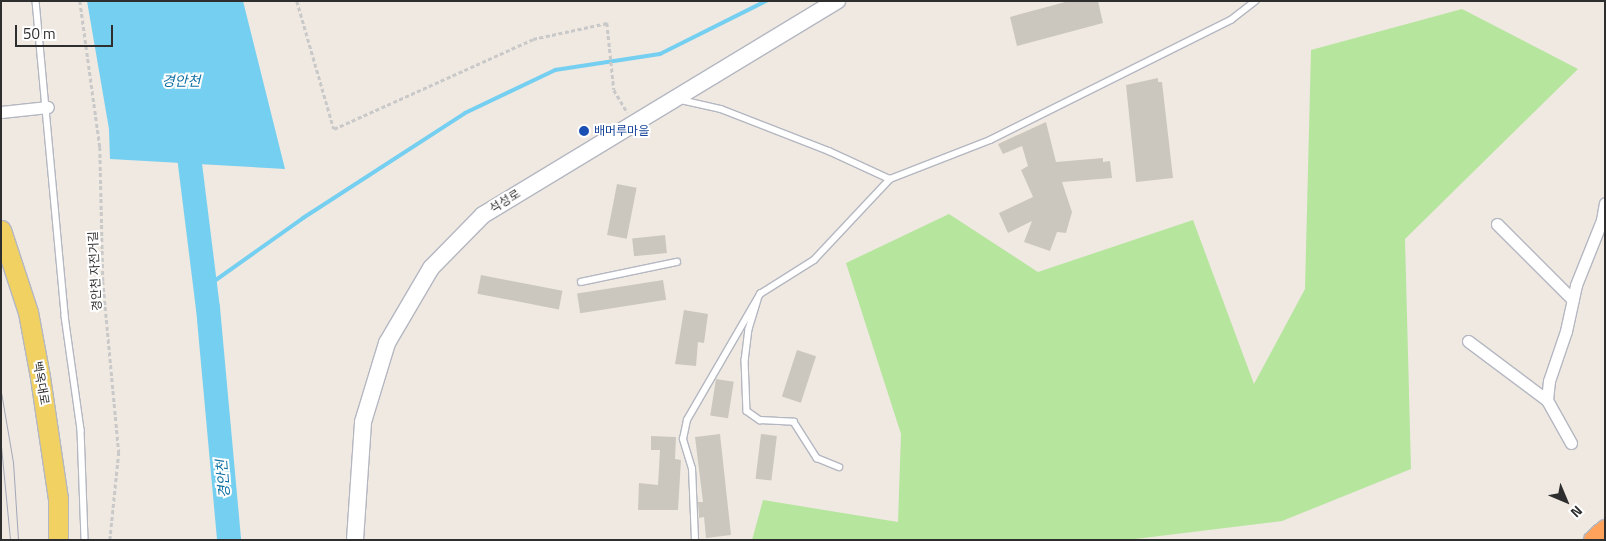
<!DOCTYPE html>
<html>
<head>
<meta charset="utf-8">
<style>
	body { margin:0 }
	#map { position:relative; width:1606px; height:541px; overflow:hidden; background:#efe9e1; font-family:"Titillium Web","Noto Sans KR",sans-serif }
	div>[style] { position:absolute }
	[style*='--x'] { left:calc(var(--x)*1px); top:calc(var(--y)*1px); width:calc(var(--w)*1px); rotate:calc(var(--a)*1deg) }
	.green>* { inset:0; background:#b6e59e }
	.water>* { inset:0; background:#75cff0 }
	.stream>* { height:4px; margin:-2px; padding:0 2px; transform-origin:2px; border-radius:2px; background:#75cff0 }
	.river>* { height:24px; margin:-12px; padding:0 12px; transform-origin:12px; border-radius:12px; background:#75cff0 }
	.building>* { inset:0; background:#cbc7bf; transform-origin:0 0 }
	.path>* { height:2.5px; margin-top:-1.25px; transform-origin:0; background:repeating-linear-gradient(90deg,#c9c9c9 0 4px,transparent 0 6.5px) }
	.roads { filter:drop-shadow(1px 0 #b4b7c1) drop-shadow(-1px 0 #b4b7c1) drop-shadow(0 1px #b4b7c1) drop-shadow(0 -1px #b4b7c1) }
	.lane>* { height:5.5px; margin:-2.75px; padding:0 2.75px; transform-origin:2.75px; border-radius:2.75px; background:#fff }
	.street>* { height:11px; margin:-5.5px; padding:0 5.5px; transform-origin:5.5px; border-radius:5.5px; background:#fff }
	.secondary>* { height:16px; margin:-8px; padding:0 8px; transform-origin:8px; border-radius:8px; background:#fff }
	.primary>* { height:19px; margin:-9.5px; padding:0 9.5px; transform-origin:9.5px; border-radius:9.5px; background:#f2d163 }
	.highway>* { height:21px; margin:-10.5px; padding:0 10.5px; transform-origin:10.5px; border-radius:10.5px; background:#ffa35c }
	.tram>* { height:1px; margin:-0.5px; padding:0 0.5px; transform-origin:0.5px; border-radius:0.5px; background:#a3a6b8 }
	.dots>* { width:14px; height:14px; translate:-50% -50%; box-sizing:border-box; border:2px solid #fff; border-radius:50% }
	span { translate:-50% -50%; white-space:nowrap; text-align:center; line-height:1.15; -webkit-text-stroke:4px #fff; paint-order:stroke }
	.transit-label { font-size:12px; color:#164399 }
	.left { translate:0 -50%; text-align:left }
	.street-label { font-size:12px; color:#2e2e2e }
	.water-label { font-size:14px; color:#0d6fa3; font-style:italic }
	.frame { position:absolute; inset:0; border:2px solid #2e2e2e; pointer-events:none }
	.north { position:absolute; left:1541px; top:476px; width:50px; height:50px; -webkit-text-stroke:4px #fff; paint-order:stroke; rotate:135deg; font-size:14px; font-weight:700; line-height:20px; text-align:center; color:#2e2e2e }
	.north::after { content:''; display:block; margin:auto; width:18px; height:22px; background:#2e2e2e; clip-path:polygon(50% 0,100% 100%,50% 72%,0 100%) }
	.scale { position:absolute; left:15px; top:25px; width:98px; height:22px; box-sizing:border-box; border:2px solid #2e2e2e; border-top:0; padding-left:6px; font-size:15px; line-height:18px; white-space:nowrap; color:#2e2e2e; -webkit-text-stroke:4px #fff; paint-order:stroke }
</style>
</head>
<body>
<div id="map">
	<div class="green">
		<i style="clip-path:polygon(1462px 9px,1578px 69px,1405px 239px,1411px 469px,1282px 521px,1127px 540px,752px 540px,763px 500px,898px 522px,901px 434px,846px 263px,949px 214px,1038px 272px,1193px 220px,1254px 384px,1305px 289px,1311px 50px)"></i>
	</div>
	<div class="water">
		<i style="clip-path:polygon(87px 1px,243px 1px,285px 169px,110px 159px,109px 129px)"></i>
	</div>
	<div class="stream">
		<i style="--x:206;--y:287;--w:119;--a:-35.4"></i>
		<i style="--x:303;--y:218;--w:193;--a:-32.9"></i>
		<i style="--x:465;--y:113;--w:100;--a:-25.5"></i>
		<i style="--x:555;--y:70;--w:106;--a:-8.7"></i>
		<i style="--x:660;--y:54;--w:119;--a:-26.6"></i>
	</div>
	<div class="river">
		<i style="--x:186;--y:132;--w:177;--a:82.9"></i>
		<i style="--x:208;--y:308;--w:233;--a:84.8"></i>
	</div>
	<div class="building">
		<i style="clip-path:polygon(1069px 1px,1098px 1px,1103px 23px,1017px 46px,1010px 17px)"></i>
		<i style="clip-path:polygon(1158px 78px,1158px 82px,1162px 82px,1173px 178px,1136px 182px,1126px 85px)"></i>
		<i style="clip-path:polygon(1046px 122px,1056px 162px,1103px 158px,1103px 162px,1110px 161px,1112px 178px,1062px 182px,1072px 212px,1066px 233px,1057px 232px,1050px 251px,1024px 242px,1032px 221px,1008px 233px,999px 213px,1033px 197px,1021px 170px,1028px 166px,1022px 146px,1003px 154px,998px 144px)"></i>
		<i style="left:617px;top:184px;width:20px;height:52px;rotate:11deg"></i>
		<i style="left:665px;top:235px;width:18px;height:33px;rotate:84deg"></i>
		<i style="left:481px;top:275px;width:83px;height:19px;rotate:11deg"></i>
		<i style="left:663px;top:280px;width:20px;height:87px;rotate:81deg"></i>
		<i style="clip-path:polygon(684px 310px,708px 314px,704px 343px,698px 342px,696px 366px,675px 364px)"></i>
		<i style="left:797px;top:350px;width:20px;height:49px;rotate:18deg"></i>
		<i style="left:716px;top:379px;width:18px;height:37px;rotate:9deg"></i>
		<i style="clip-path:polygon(720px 434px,731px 535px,706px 538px,704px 517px,699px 518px,698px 502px,703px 502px,695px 437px)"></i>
		<i style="left:761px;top:434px;width:16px;height:45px;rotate:7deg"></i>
		<i style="clip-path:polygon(651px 436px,676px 437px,675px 459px,681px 460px,678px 510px,638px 510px,639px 483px,658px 485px,660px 450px,651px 450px)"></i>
	</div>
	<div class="path">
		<i style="--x:80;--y:1;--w:147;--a:82.2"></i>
		<i style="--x:100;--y:147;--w:134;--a:88.7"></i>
		<i style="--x:103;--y:281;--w:172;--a:84.7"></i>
		<i style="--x:119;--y:452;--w:88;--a:95.8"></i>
		<i style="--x:297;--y:1;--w:133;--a:73.9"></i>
		<i style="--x:334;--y:129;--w:218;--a:-24.3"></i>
		<i style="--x:533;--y:39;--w:76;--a:-12.2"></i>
		<i style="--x:607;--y:23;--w:67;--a:84"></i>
		<i style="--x:614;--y:90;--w:26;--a:59"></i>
	</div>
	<div class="roads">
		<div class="lane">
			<i style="--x:36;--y:1;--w:316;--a:84.7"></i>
			<i style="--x:65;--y:316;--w:115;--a:82"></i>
			<i style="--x:81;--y:430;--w:110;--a:87.9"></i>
			<i style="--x:681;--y:100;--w:41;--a:12.7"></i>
			<i style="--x:721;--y:109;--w:116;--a:21.3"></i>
			<i style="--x:829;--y:151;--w:67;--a:24.7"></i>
			<i style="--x:581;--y:282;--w:98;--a:-11.8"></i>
			<i style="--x:758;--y:300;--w:30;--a:107"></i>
			<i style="--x:749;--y:329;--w:31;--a:97"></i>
			<i style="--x:745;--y:360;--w:51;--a:87.8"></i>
			<i style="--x:747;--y:411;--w:16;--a:35"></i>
			<i style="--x:760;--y:420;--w:34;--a:3"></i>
			<i style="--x:794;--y:422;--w:43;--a:57.4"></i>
			<i style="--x:817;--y:458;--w:24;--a:22"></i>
			<i style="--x:695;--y:540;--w:71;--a:-92.4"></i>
			<i style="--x:692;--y:469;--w:31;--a:-107"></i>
			<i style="--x:683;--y:439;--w:19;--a:-78"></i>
			<i style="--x:687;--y:420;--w:146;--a:-59.9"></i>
			<i style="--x:760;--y:294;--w:64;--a:-32.2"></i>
			<i style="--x:814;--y:260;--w:111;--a:-46.8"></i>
			<i style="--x:890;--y:179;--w:107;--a:-21.3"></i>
			<i style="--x:990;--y:140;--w:269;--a:-26.5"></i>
			<i style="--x:1231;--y:20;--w:31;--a:-38"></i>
		</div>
		<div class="street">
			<i style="--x:1;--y:112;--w:47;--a:-6.1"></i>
			<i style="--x:1497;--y:224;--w:107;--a:45"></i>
			<i style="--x:1468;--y:341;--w:99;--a:36.8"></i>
			<i style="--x:1571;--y:443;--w:49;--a:-119.2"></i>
			<i style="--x:1547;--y:400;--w:19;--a:-84"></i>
			<i style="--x:1549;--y:381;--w:53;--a:-71.2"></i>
			<i style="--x:1566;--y:331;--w:47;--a:-77.7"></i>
			<i style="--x:1576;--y:285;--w:70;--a:-68.2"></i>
			<i style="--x:1602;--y:220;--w:17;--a:-80"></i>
		</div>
		<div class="secondary">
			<i style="--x:355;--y:540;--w:118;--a:-86.1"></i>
			<i style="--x:363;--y:422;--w:83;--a:-73.1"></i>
			<i style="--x:387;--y:343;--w:87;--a:-59.6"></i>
			<i style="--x:431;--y:268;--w:74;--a:-45.5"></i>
			<i style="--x:483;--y:215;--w:414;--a:-31.2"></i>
		</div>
		<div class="primary">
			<i style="--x:1;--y:230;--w:86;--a:71.8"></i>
			<i style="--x:28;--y:312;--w:66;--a:79.5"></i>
			<i style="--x:40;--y:377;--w:123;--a:81.6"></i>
			<i style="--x:58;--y:499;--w:41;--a:90"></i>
		</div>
		<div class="highway">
			<i style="--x:1594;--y:540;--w:15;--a:-42"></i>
		</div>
	</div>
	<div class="tram">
		<i style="--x:1;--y:392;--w:71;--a:80.3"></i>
		<i style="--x:13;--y:462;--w:78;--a:86.3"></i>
		<i style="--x:1;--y:446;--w:94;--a:84.5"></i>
	</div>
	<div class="dots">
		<i style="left:584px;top:131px;background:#1a4fb4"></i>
	</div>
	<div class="transit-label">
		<span class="left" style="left:594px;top:131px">배머루마을</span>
	</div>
	<div class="street-label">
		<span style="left:505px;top:201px;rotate:-32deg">석성로</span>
		<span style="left:95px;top:271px;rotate:-93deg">경안천 자전거길</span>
		<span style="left:41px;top:383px;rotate:80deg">백옥대로</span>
	</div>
	<div class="water-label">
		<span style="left:181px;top:81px">경안천</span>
		<span style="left:223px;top:479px;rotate:-95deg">경안천</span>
	</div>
	<div class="frame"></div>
	<div class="north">N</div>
	<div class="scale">50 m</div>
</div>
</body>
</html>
